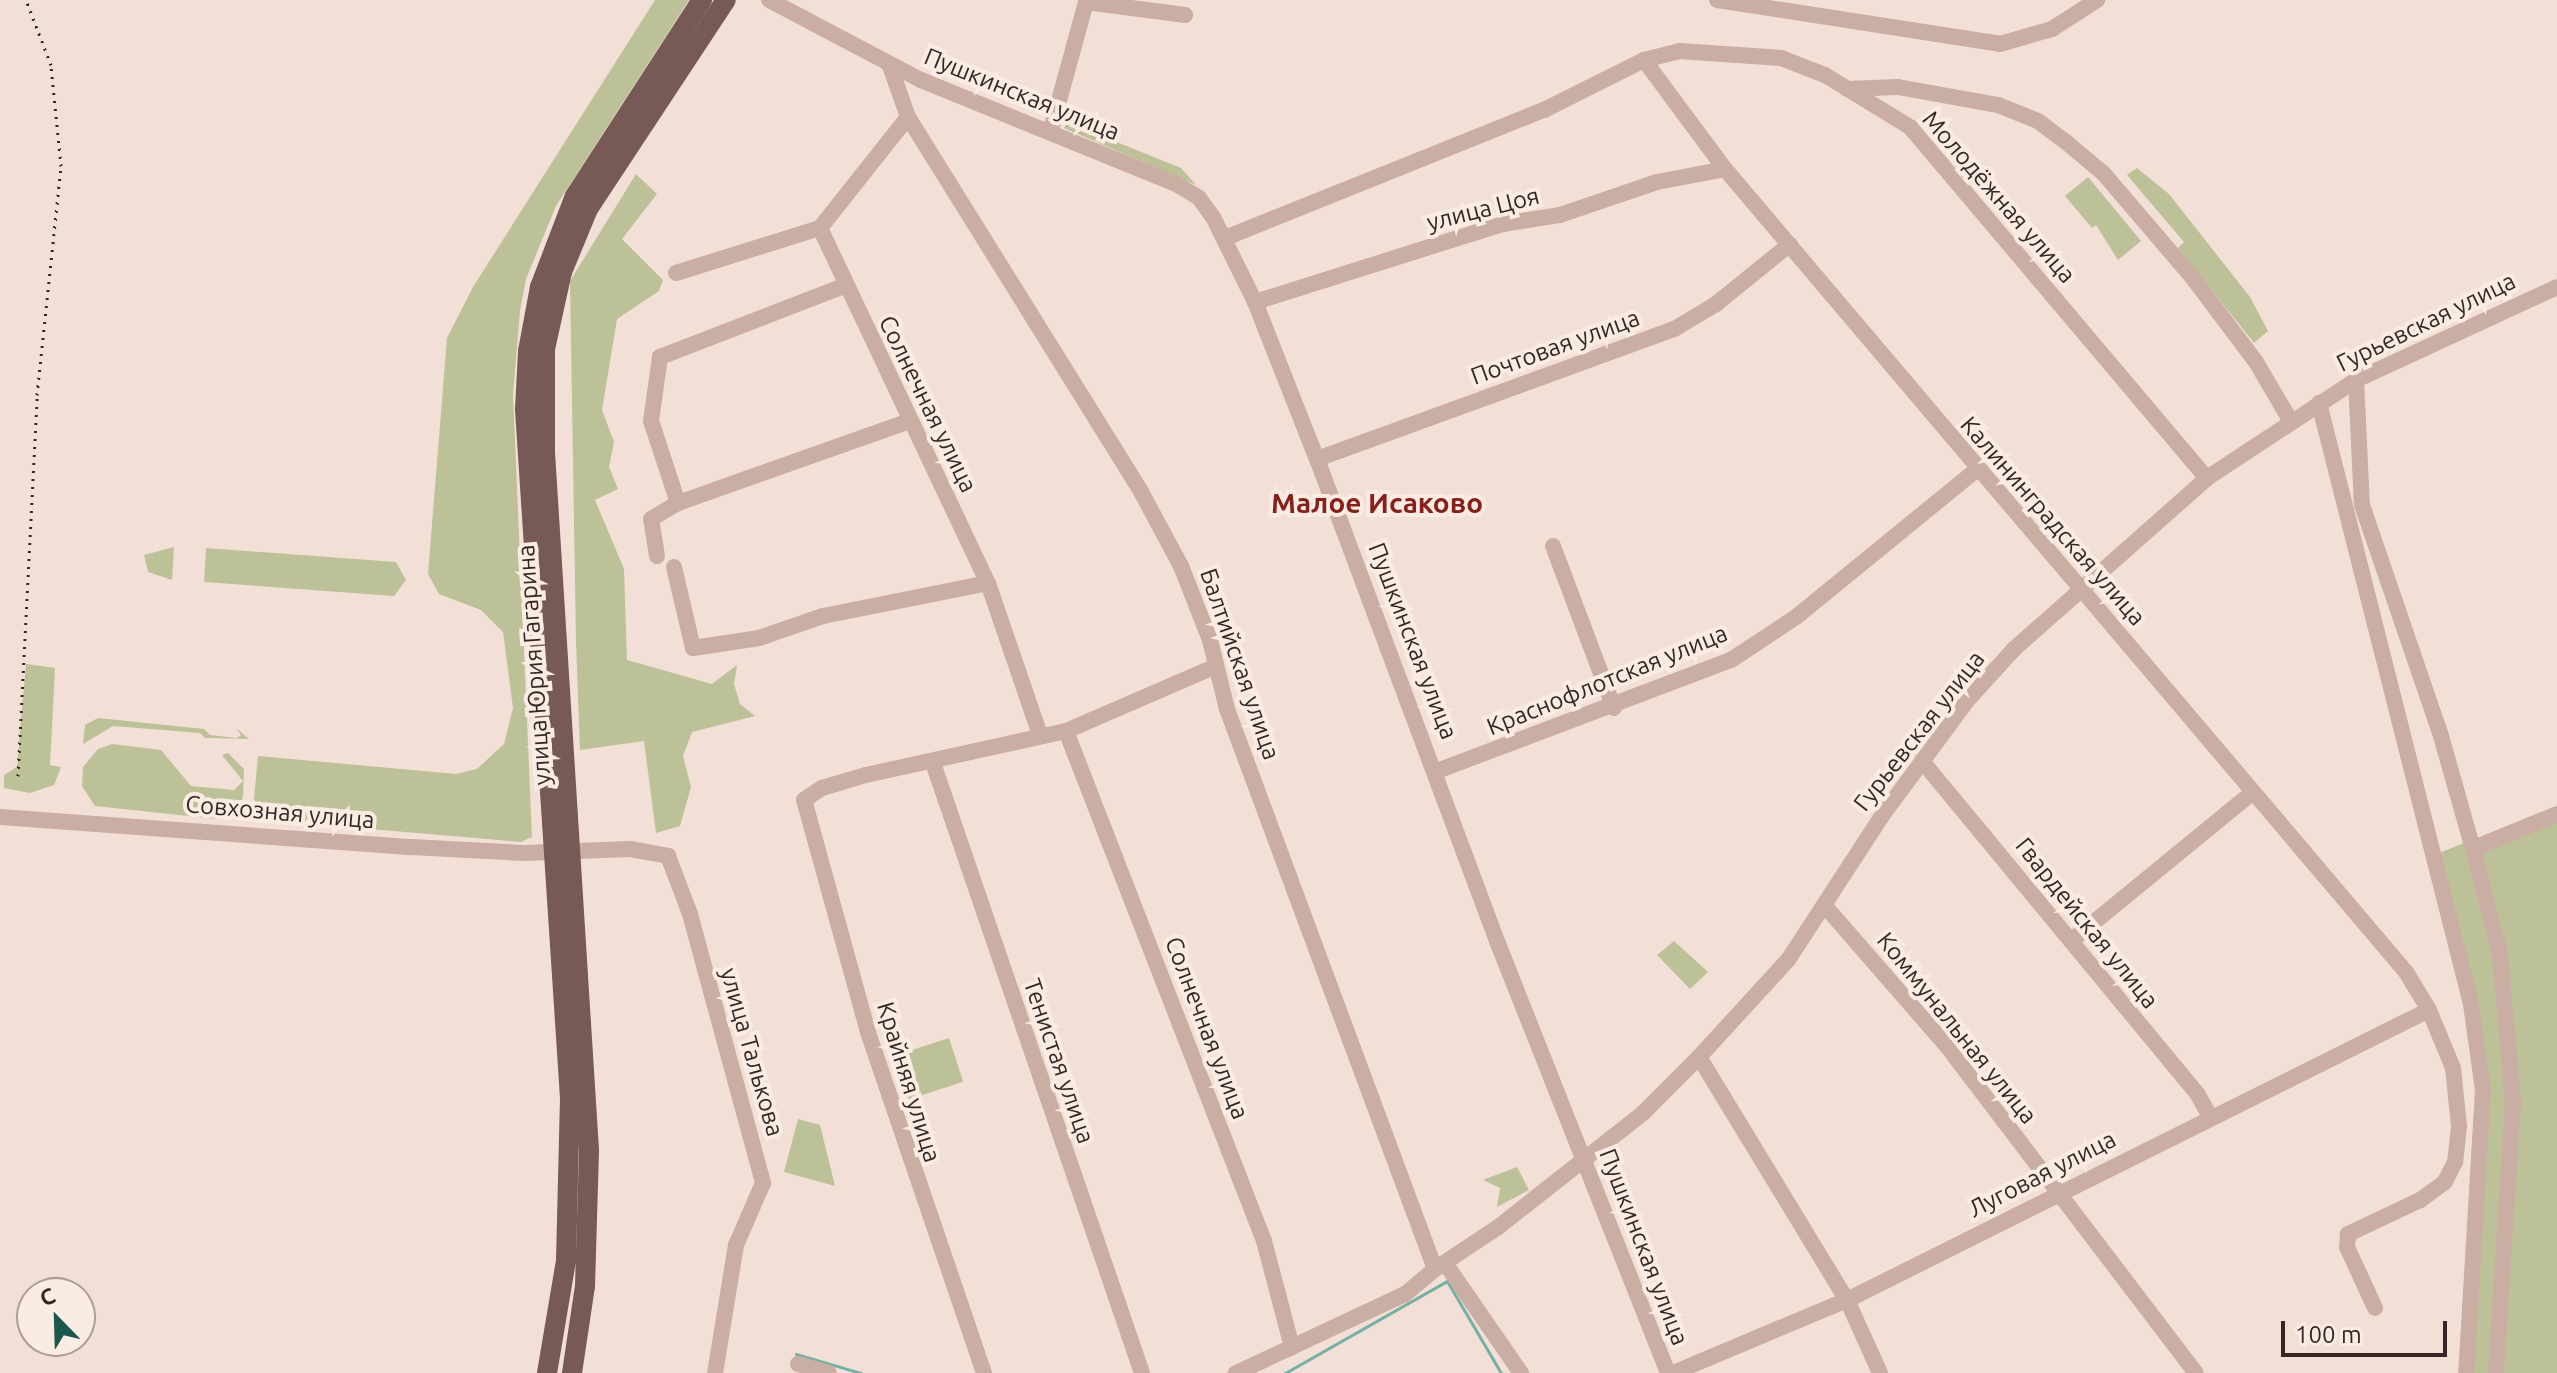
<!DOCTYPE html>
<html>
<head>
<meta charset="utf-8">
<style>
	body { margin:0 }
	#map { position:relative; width:2557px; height:1373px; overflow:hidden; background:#f2e0d7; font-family:Ubuntu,sans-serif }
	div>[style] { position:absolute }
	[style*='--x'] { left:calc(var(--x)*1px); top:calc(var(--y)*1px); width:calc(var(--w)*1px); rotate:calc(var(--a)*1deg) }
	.green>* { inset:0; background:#bcc197; transform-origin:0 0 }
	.stream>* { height:3px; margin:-1.5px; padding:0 1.5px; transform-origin:1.5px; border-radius:1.5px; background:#75b0a6 }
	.minor>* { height:16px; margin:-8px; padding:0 8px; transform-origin:8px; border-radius:8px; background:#caada3 }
	.major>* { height:20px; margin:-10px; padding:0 10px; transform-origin:10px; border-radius:10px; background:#775a55 }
	.rail>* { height:3px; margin-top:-1.5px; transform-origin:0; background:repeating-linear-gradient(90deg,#352725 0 2px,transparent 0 8px) }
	span { translate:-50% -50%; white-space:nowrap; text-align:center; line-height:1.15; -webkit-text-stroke:8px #faebe3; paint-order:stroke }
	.street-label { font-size:24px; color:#352725 }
	.quarter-label { font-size:28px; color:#871f1b; font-weight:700 }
	.north { position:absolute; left:16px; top:1277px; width:80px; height:80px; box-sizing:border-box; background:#faebe3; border:2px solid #ab9d97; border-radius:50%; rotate:337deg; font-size:22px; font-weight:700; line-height:32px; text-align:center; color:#352725 }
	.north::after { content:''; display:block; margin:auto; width:28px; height:36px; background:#19574f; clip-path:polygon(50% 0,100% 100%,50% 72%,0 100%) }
	.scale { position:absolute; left:2281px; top:1321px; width:166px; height:36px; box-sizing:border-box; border:4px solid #352725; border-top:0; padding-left:10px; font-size:24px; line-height:28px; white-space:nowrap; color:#352725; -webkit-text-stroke:6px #faebe3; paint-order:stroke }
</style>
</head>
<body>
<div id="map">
	<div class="green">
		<i style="clip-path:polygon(655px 0,689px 0,556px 206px,526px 279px,520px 311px,513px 395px,532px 837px,521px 842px,265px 820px,254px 799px,258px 756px,456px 774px,477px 769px,504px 744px,513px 708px,503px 632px,481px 610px,439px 594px,428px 574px,447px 338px,473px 287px)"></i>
		<i style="clip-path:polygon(1067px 122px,1181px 168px,1196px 185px,1064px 128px)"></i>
		<i style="clip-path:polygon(2137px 168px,2169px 194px,2250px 297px,2268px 331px,2254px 343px,2178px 248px,2184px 242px,2127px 175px)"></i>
		<i style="clip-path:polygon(636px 174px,657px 194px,622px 239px,663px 280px,659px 291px,617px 319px,602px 410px,614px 442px,609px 467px,618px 489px,595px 500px,624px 569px,627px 660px,712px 684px,737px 665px,734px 684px,740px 704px,755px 716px,692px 732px,683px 756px,691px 787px,680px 826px,656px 833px,644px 741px,580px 750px,576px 642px,570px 281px)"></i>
		<i style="clip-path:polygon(2088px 177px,2141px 241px,2118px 260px,2096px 225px,2092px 228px,2065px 196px)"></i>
		<i style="clip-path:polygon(174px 547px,172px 580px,148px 572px,144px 555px)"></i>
		<i style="clip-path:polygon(206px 548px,396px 562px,406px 580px,394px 596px,204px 582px)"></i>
		<i style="clip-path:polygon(26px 664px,55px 668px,50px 765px,61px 767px,54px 785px,30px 793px,4px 788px,4px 775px,17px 767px)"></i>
		<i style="clip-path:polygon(98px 718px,204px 729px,210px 735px,237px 738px,241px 735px,236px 728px,249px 739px,205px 738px,200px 733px,113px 726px,83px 744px,85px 725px)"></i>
		<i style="clip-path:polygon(112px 744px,161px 750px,191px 786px,234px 790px,243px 781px,222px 755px,228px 753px,244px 769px,243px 795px,241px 805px,235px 813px,217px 819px,95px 806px,82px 786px,83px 767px,98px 749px)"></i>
		<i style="clip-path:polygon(2557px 806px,2557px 1373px,2465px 1373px,2476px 1178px,2475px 1063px,2434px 855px)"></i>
		<i style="clip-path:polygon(1674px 941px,1708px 972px,1690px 989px,1657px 955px)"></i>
		<i style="left:949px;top:1038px;width:46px;height:59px;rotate:72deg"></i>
		<i style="clip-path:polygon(798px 1119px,820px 1125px,835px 1186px,784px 1172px)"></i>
		<i style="clip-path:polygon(1517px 1167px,1529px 1190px,1497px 1207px,1500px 1188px,1483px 1180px)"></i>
	</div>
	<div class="stream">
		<i style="--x:796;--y:1354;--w:68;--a:16.3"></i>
		<i style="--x:1285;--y:1373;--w:186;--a:-29.6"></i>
		<i style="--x:1447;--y:1281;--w:107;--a:59.6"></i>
	</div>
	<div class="minor">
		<i style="--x:769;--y:0;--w:172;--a:27.8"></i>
		<i style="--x:921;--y:80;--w:275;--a:22.2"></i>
		<i style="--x:1176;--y:184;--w:27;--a:31"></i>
		<i style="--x:1199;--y:198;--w:24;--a:54"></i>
		<i style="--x:1213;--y:217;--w:95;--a:63.7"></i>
		<i style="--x:1255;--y:302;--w:169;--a:68.5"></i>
		<i style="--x:1317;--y:459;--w:515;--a:69.52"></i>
		<i style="--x:1497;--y:941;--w:465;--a:68.4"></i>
		<i style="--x:1717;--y:0;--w:286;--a:8.8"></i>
		<i style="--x:2000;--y:44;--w:54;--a:-16.1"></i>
		<i style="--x:2052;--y:29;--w:54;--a:-32.8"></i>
		<i style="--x:1644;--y:60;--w:136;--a:53.4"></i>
		<i style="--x:1725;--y:169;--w:1053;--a:49.7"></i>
		<i style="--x:2406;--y:972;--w:44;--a:58.8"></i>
		<i style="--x:2429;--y:1010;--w:63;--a:67.5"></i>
		<i style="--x:2453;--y:1068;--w:58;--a:84.1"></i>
		<i style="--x:2459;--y:1126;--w:36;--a:96"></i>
		<i style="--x:2455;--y:1162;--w:22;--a:117"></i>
		<i style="--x:2445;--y:1182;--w:31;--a:144"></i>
		<i style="--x:2420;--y:1200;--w:80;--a:154.7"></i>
		<i style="--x:2348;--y:1234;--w:13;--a:94"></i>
		<i style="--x:2347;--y:1247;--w:67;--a:65.3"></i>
		<i style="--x:890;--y:66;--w:54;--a:70.6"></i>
		<i style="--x:908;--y:117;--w:437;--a:58.1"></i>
		<i style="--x:1139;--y:488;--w:89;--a:61.7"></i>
		<i style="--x:1181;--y:566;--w:79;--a:68.6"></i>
		<i style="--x:1210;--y:640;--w:71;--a:76.2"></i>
		<i style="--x:1227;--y:709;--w:597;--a:69.62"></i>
		<i style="--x:1435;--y:1269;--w:39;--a:140"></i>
		<i style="--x:1405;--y:1294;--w:187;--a:154.9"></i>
		<i style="--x:1847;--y:89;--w:51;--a:-2.2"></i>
		<i style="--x:1898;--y:87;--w:102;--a:10.2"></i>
		<i style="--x:1998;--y:105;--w:43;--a:21.8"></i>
		<i style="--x:2038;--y:121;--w:35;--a:37"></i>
		<i style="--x:2066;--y:142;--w:50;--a:40.1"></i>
		<i style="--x:2104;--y:174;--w:135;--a:49.5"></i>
		<i style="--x:2192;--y:277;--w:106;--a:53"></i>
		<i style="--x:2256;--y:362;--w:67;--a:59.6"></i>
		<i style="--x:908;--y:117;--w:142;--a:128.4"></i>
		<i style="--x:820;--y:228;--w:393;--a:64.7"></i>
		<i style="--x:988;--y:583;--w:161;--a:71.1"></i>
		<i style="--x:1051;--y:130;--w:133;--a:-74.7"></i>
		<i style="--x:1086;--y:2;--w:100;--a:7.5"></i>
		<i style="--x:1225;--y:238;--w:344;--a:-21.9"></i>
		<i style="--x:1544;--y:110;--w:112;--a:-26.6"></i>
		<i style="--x:1644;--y:60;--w:36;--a:-14"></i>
		<i style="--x:1679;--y:51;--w:102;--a:3.9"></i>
		<i style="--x:1781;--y:58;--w:47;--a:21.1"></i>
		<i style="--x:1825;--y:75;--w:100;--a:31.5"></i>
		<i style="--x:1910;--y:127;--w:460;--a:49.8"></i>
		<i style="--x:676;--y:273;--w:151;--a:-17.4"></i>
		<i style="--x:1255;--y:302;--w:260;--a:-17.5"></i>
		<i style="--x:1503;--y:224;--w:58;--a:-9"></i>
		<i style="--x:1560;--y:215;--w:102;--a:-18.8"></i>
		<i style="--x:1657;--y:182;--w:69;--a:-10.8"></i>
		<i style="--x:2356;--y:380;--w:125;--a:87.3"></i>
		<i style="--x:2362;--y:505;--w:244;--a:71.1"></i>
		<i style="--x:2441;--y:736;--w:117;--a:74.2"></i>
		<i style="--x:2473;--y:849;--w:91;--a:-22.6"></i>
		<i style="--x:2319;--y:403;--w:620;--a:75.81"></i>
		<i style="--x:2471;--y:1004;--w:87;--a:82.1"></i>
		<i style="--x:2483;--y:1090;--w:284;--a:93.4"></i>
		<i style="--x:1317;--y:459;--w:382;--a:-20"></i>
		<i style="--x:1676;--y:328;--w:47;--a:-31"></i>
		<i style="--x:1716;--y:304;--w:95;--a:-39"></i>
		<i style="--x:678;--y:503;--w:86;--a:-108.2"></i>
		<i style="--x:651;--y:421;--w:65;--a:-82"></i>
		<i style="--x:660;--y:357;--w:197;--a:-21.1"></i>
		<i style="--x:1553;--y:546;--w:173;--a:69.4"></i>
		<i style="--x:657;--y:556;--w:37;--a:-99"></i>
		<i style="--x:651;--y:519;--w:31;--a:-31"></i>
		<i style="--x:678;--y:503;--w:246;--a:-19.5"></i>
		<i style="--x:674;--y:567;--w:83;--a:76.8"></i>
		<i style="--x:693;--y:648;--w:67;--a:-8.6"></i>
		<i style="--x:759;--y:638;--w:68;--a:-19"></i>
		<i style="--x:823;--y:616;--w:168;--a:-11.3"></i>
		<i style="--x:1066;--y:731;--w:547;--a:68.78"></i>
		<i style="--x:1264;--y:1241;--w:110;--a:75.2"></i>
		<i style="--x:1922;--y:761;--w:433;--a:50.4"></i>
		<i style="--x:2198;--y:1095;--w:26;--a:61"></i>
		<i style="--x:933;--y:763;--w:645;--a:71.09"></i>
		<i style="--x:1437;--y:771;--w:314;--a:-20.7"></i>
		<i style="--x:1731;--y:660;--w:78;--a:-33.5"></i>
		<i style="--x:1796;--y:617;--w:232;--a:-39.2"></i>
		<i style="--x:0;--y:817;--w:413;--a:4.2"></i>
		<i style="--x:412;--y:847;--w:112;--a:3.1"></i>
		<i style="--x:524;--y:853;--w:106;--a:-2.2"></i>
		<i style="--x:630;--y:849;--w:39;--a:10"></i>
		<i style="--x:668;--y:856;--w:62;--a:69.2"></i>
		<i style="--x:690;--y:914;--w:279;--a:74.8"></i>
		<i style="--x:763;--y:1183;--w:68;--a:113.5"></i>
		<i style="--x:736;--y:1245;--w:130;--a:99.3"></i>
		<i style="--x:2473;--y:849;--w:108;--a:75.6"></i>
		<i style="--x:2500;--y:954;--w:149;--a:85"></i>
		<i style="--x:2513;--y:1102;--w:272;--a:93.6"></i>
		<i style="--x:1825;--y:906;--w:184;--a:49"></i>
		<i style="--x:1946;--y:1045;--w:412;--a:52.7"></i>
		<i style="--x:2071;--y:941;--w:234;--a:-39.3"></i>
		<i style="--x:1699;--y:1057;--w:285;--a:58.7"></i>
		<i style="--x:1847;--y:1300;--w:80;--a:65.7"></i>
		<i style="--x:1445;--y:1263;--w:134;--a:55.4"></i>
		<i style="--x:1435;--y:1269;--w:74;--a:-33.5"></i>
		<i style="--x:1497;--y:1228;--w:186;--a:-38.2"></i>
		<i style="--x:1643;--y:1113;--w:79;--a:-45"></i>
		<i style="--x:1699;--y:1057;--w:132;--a:-47.5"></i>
		<i style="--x:1788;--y:960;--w:176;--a:-56.9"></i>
		<i style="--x:1884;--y:813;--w:138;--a:-53.5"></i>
		<i style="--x:1966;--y:702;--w:72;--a:-47.8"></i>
		<i style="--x:2014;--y:649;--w:258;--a:-41.5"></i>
		<i style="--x:2207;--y:478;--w:178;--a:-33.3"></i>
		<i style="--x:2356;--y:380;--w:221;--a:-24.8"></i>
		<i style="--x:798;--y:1364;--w:32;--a:16"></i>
		<i style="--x:984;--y:1373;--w:360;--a:-108.8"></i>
		<i style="--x:868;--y:1032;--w:241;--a:-105.4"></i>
		<i style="--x:804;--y:800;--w:22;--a:-34"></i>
		<i style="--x:822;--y:788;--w:46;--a:-16.5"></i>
		<i style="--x:866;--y:775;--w:205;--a:-12.4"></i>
		<i style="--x:1066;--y:731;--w:163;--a:-23.4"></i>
		<i style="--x:1673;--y:1373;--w:189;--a:-22.8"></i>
		<i style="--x:1847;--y:1300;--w:650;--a:-26.49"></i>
	</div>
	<div class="major">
		<i style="--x:547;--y:1373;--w:114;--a:-80.4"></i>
		<i style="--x:566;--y:1261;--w:163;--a:-88.6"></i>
		<i style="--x:570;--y:1098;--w:690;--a:-93.74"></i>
		<i style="--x:525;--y:409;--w:58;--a:-87"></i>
		<i style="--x:528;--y:351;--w:65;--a:-79.4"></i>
		<i style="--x:540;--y:287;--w:97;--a:-69"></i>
		<i style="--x:575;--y:196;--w:234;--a:-57.1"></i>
		<i style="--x:572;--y:1373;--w:88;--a:-81.5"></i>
		<i style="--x:585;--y:1286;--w:136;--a:-88.3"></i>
		<i style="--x:589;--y:1150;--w:699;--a:-93.61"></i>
		<i style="--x:545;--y:452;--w:103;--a:-90"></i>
		<i style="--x:545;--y:349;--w:79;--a:-77.6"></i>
		<i style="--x:562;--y:272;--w:68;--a:-67.6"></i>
		<i style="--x:588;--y:209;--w:250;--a:-56.6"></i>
	</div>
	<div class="rail">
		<i style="--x:18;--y:776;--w:381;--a:-87.1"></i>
		<i style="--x:37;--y:395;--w:230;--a:-84"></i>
		<i style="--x:61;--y:166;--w:101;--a:-95.7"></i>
		<i style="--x:51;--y:65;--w:70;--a:-111"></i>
	</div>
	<div class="street-label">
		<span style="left:1022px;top:94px;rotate:22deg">Пушкинская улица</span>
		<span style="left:1999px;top:197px;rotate:49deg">Молодёжная улица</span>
		<span style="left:1483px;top:209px;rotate:-14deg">улица Цоя</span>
		<span style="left:2426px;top:322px;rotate:-26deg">Гурьевская улица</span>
		<span style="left:1555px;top:347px;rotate:-20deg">Почтовая улица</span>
		<span style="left:928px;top:404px;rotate:64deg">Солнечная улица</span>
		<span style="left:2053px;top:521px;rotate:49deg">Калининградская улица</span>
		<span style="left:1413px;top:641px;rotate:69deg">Пушкинская улица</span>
		<span style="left:1240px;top:664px;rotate:71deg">Балтийская улица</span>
		<span style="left:534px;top:665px;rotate:-94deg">улица Юрия Гагарина</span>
		<span style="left:1607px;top:680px;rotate:-22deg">Краснофлотская улица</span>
		<span style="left:1919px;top:731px;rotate:-52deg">Гурьевская улица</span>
		<span style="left:280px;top:812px;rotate:5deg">Совхозная улица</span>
		<span style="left:2087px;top:923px;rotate:51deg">Гвардейская улица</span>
		<span style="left:1207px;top:1028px;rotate:69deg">Солнечная улица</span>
		<span style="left:1957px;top:1028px;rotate:51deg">Коммунальная улица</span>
		<span style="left:752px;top:1052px;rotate:74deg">улица Талькова</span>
		<span style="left:1059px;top:1061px;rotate:71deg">Тенистая улица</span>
		<span style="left:909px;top:1082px;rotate:73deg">Крайняя улица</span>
		<span style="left:2042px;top:1174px;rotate:-27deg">Луговая улица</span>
		<span style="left:1644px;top:1247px;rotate:69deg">Пушкинская улица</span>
	</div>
	<div class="quarter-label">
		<span style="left:1377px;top:503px">Малое Исаково</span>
	</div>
	<div class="north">С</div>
	<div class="scale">100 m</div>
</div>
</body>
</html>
